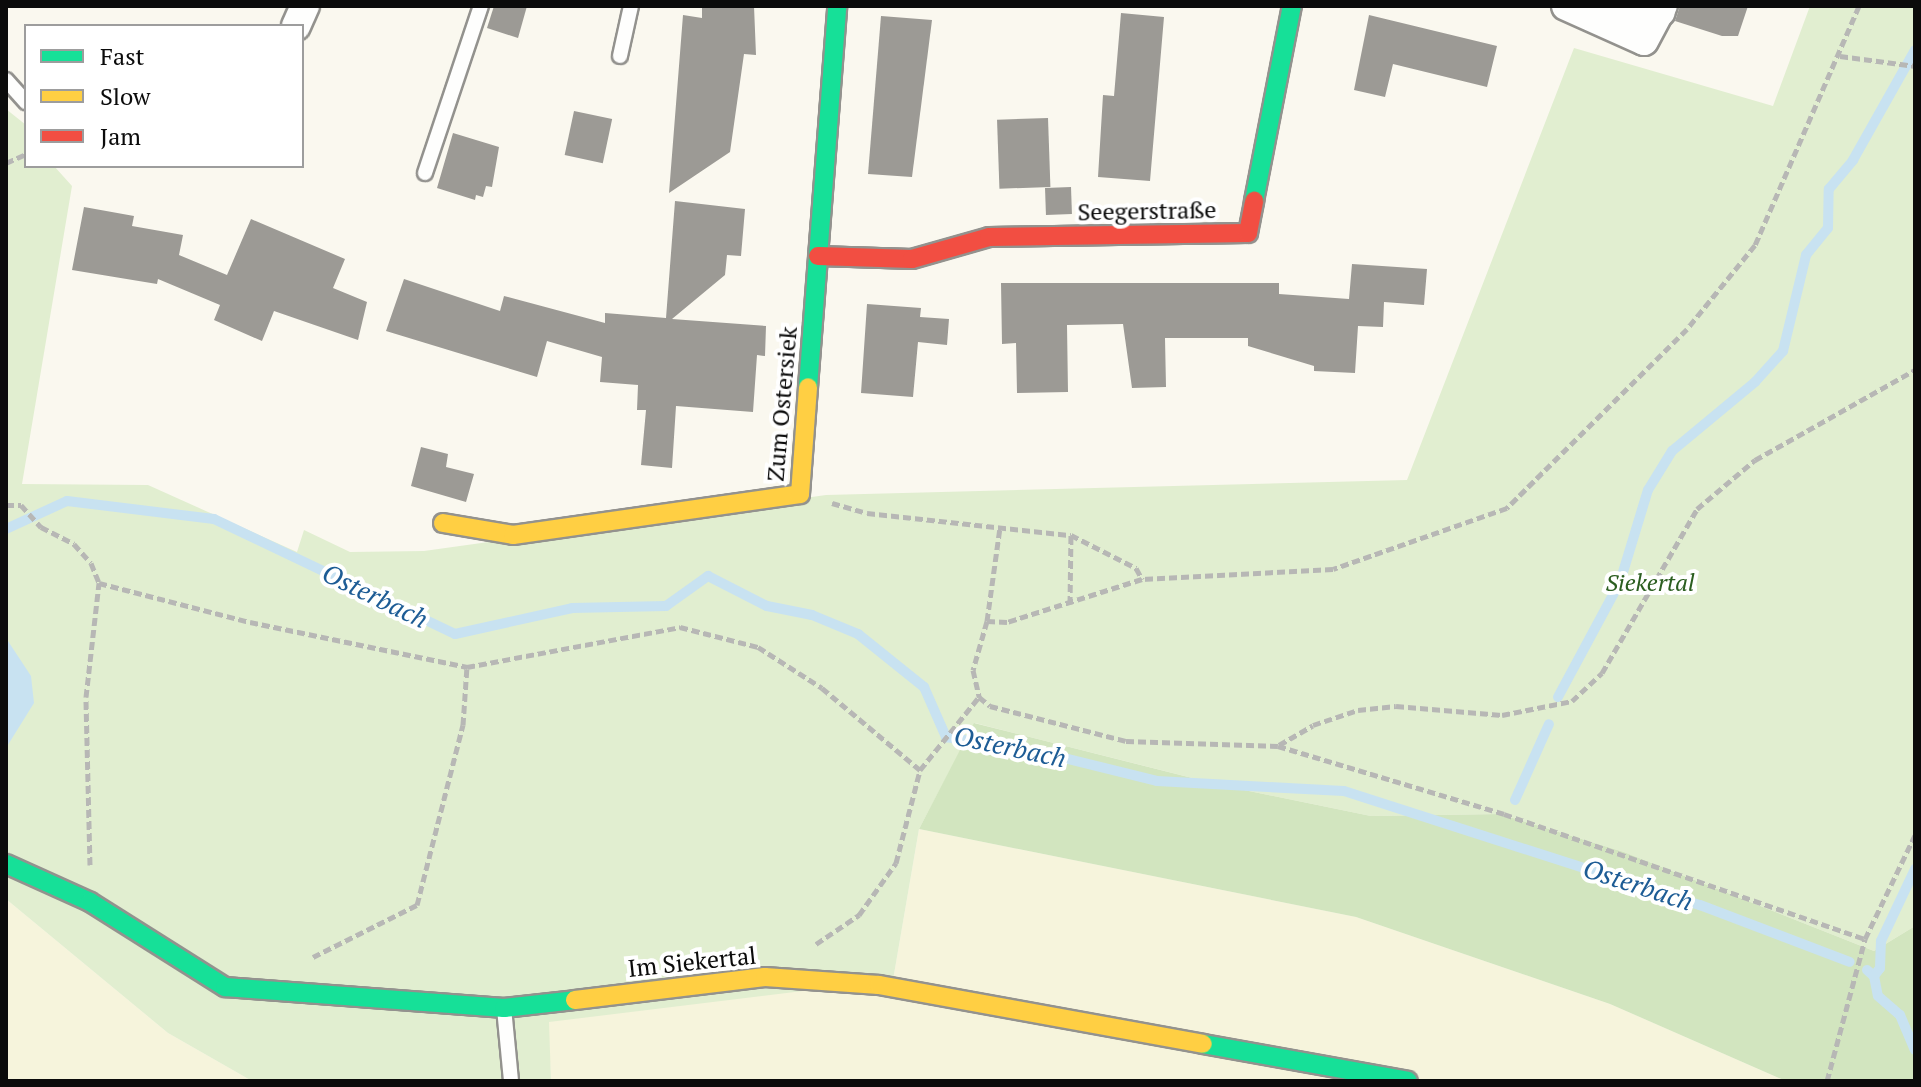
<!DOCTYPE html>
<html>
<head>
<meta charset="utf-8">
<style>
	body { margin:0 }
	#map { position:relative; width:1921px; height:1087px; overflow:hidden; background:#faf8ef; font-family:"PT Serif",serif }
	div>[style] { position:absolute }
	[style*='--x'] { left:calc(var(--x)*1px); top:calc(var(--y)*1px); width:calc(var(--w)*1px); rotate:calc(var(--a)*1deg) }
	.farmland>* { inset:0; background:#f6f4dc }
	.green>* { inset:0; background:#e1eed0 }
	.forest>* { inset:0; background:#d2e5bf }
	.water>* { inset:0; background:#c8e2f1 }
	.stream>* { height:10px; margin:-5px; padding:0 5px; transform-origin:5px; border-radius:5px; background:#c8e2f1 }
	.building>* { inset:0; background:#9c9a95; transform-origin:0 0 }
	.path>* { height:5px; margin-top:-2.5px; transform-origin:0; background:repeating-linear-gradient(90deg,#b7b7b5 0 8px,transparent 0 12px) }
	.roads { filter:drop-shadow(2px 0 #93928e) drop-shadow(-2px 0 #93928e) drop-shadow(0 2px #93928e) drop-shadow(0 -2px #93928e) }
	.lane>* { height:14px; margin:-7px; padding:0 7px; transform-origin:7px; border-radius:7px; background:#fefefd }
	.street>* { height:28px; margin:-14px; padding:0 14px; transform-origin:14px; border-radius:14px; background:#fefefd }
	.fast>* { height:18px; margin:-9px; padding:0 9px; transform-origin:9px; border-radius:9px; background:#16e098 }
	.slow>* { height:18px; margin:-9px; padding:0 9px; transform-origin:9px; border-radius:9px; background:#ffcf43 }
	.jam>* { height:18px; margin:-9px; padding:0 9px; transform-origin:9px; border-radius:9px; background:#f24e42 }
	span { translate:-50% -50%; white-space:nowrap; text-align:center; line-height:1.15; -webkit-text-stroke:8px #fff; paint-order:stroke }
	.street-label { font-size:24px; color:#0b0b0b }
	.park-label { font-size:24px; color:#2b5e20; font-style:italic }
	.water-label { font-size:26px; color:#1d5c95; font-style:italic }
	.frame { position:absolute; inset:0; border:8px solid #0b0b0b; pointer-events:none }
	.legend { position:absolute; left:24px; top:24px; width:280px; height:144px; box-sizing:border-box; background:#fff; border:2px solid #9d9d9d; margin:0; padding:10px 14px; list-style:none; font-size:24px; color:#0b0b0b }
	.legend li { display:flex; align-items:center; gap:16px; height:40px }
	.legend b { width:40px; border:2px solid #9d9d9d }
</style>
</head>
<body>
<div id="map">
	<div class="farmland">
		<i style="clip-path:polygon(919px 829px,1356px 917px,1610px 1004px,1786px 1081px,551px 1081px,548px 1022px,716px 981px,893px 980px)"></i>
		<i style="clip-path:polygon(6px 899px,168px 1033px,252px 1081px,6px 1081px)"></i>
	</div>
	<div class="green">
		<i style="clip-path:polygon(1810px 6px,1915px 6px,1915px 926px,1874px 951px,1624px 852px,1500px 814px,1371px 816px,1220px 785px,975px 723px,919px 829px,893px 980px,549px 1022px,551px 1081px,252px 1081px,168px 1033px,6px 899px,6px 109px,26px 125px,26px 166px,54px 166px,72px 186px,22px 484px,148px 485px,297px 552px,304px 530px,350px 552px,424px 551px,826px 495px,1407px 480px,1574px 48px,1773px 106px)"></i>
	</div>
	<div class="forest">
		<i style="clip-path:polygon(974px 723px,1220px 785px,1371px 816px,1500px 814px,1624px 852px,1874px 951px,1915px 926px,1915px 1081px,1786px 1081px,1610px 1004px,1356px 917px,919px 829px)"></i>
	</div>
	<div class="water">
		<i style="clip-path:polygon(6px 638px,31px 676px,34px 703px,6px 748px)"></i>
	</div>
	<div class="stream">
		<i style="--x:6;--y:529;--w:67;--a:-24.7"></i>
		<i style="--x:67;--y:501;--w:148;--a:7"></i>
		<i style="--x:214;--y:519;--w:267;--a:25.5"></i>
		<i style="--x:455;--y:634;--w:120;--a:-12.5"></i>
		<i style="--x:572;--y:608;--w:94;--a:-1.2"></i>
		<i style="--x:666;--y:606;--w:52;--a:-35.5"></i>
		<i style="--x:708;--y:576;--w:66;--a:27"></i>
		<i style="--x:767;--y:606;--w:46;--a:11.3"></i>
		<i style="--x:812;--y:615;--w:50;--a:22.4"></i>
		<i style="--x:858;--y:634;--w:85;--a:38.8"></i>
		<i style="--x:924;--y:687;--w:55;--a:66.3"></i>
		<i style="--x:946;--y:737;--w:103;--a:9.5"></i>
		<i style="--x:1048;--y:754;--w:112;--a:13.9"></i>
		<i style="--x:1157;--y:781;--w:187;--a:3.1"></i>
		<i style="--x:1344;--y:791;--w:374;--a:17.8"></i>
		<i style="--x:1700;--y:905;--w:160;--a:20.8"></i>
		<i style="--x:1558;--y:697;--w:131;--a:-61.7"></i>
		<i style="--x:1620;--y:582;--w:96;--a:-73.1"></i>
		<i style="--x:1648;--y:490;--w:46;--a:-58.4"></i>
		<i style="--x:1672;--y:451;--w:108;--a:-39.7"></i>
		<i style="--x:1755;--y:382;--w:42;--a:-47.9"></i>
		<i style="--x:1783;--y:351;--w:99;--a:-76.5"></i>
		<i style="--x:1806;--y:255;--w:35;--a:-51"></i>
		<i style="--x:1828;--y:228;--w:39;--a:-89"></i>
		<i style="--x:1829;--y:189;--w:38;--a:-50"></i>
		<i style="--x:1853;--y:160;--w:126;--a:-60.6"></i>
		<i style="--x:1515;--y:800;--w:83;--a:-65.9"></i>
		<i style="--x:1867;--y:970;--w:9;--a:41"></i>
		<i style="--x:1874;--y:976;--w:20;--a:79"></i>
		<i style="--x:1878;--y:996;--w:29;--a:41"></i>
		<i style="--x:1900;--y:1015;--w:38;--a:67"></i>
		<i style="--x:1874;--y:976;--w:10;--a:-53"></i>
		<i style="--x:1880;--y:968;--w:27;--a:-88"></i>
		<i style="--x:1881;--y:941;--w:80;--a:-64.7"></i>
	</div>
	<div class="building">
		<i style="clip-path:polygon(494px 6px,527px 6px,518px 38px,487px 28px)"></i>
		<i style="clip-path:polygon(702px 6px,754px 6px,756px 55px,744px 54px,730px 152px,669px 193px,683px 15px,702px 18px)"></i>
		<i style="clip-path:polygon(1680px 6px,1748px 6px,1738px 36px,1722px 36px,1675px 21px)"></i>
		<i style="clip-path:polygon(1121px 13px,1164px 17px,1150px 181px,1098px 177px,1103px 95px,1114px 96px)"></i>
		<i style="clip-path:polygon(1369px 15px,1497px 46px,1487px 87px,1393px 64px,1385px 97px,1354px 90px)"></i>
		<i style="clip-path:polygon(881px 16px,932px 20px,912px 177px,868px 174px)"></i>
		<i style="left:574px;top:111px;width:39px;height:45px;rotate:12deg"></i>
		<i style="left:1048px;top:118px;width:69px;height:51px;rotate:88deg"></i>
		<i style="clip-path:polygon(453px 133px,499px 147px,492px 187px,486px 186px,483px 197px,476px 195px,475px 200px,437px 188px)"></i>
		<i style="left:1071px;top:187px;width:27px;height:26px;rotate:88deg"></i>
		<i style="clip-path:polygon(675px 201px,745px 209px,741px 256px,727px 255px,725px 275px,672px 319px,766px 326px,765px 356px,757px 355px,753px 412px,676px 406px,672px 468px,641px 465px,646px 410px,637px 410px,638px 385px,600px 382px,602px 357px,547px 341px,537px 377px,386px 331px,404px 279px,500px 311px,504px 296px,605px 323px,605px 313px,666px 318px)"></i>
		<i style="clip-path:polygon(84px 207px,134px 216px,132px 226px,183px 235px,179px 255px,227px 275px,251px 219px,345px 259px,333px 288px,367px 302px,358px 340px,274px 311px,262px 341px,214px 320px,220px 305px,158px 279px,157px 284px,72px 270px)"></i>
		<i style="clip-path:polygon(1352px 264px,1427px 269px,1424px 305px,1384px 302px,1383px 327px,1358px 326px,1355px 373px,1314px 371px,1314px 366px,1248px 346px,1248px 338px,1165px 338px,1166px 387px,1132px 388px,1123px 324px,1067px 325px,1068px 392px,1017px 393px,1016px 343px,1002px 344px,1001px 283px,1279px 283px,1279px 294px,1349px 299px)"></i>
		<i style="clip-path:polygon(867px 304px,921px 308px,920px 317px,949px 319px,947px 345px,918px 342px,913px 397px,861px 393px)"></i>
		<i style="clip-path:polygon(421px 447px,448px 454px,446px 467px,474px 474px,466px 502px,411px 486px)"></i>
	</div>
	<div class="path">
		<i style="--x:1859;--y:6;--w:261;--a:113.5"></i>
		<i style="--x:1755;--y:245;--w:108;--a:129"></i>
		<i style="--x:1687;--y:329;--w:254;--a:135.2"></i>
		<i style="--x:1507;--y:508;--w:184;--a:160.7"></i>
		<i style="--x:1333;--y:569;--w:191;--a:177"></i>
		<i style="--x:1142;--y:579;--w:142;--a:162.3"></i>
		<i style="--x:1007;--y:622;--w:20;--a:-177"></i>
		<i style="--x:987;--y:621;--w:51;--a:105.9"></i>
		<i style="--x:973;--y:670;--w:28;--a:77"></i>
		<i style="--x:979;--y:697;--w:14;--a:39"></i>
		<i style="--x:990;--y:706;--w:140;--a:14.4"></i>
		<i style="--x:1126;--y:741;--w:152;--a:1.9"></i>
		<i style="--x:1278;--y:746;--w:236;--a:16.7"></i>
		<i style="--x:1504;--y:814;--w:382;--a:19.1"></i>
		<i style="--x:1840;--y:56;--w:76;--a:7.6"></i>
		<i style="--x:6;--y:163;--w:22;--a:-24"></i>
		<i style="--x:832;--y:503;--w:36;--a:16"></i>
		<i style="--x:867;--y:513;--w:205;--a:6.2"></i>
		<i style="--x:1071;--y:535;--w:73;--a:26.9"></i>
		<i style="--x:1136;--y:568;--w:13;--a:61"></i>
		<i style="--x:6;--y:505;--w:15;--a:0"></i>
		<i style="--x:21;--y:505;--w:30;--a:48"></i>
		<i style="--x:41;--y:527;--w:37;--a:27"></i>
		<i style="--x:74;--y:544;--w:25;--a:48"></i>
		<i style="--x:91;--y:563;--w:22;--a:68"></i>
		<i style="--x:99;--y:583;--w:156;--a:14.5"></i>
		<i style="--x:250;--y:622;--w:222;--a:11.7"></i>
		<i style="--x:467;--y:667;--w:217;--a:-10.6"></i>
		<i style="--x:680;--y:627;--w:81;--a:14.4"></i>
		<i style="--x:758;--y:647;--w:76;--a:32.6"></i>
		<i style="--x:822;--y:688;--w:128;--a:39.9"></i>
		<i style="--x:1070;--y:604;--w:69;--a:-89.2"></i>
		<i style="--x:987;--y:621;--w:95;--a:-82.1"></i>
		<i style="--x:1279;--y:745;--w:39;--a:-30"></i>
		<i style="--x:1313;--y:725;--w:47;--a:-18.4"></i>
		<i style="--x:1358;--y:710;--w:38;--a:-6"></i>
		<i style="--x:1396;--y:706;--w:106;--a:4.9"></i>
		<i style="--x:1502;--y:715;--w:71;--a:-11.3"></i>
		<i style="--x:1572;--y:701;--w:41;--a:-43"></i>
		<i style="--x:1602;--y:673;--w:190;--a:-59.9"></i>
		<i style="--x:1697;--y:509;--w:76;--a:-40.2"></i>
		<i style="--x:1755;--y:460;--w:184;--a:-29.4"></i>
		<i style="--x:90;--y:865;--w:168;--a:-91.4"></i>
		<i style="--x:86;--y:697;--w:115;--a:-83.5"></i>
		<i style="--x:816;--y:944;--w:52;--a:-34"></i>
		<i style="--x:859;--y:915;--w:64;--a:-54.6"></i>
		<i style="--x:896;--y:863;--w:96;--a:-75.5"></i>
		<i style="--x:920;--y:770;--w:94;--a:-51.1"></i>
		<i style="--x:313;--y:957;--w:116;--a:-26.6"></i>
		<i style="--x:417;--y:905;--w:186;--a:-75.7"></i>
		<i style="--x:463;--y:725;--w:58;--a:-86.1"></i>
		<i style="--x:1827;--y:1081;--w:147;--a:-75"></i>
		<i style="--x:1865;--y:939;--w:115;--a:-64.3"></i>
	</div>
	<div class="roads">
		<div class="lane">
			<i style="--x:620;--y:56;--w:51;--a:-77.6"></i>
			<i style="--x:6;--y:80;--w:30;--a:48"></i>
			<i style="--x:425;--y:173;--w:176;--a:-71.5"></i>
			<i style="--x:504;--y:1008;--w:73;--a:84.5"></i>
		</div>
		<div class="street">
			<i style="--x:1566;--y:6;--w:85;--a:24.2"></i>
			<i style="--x:1644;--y:41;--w:40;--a:-62"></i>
			<i style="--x:1599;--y:6;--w:62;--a:5.5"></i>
			<i style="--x:296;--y:26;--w:22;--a:-66"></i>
		</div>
		<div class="fast">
			<i style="--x:1254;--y:201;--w:199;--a:-79"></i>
			<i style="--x:808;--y:387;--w:382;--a:-85.6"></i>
			<i style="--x:6;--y:864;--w:92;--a:24.3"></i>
			<i style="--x:90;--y:902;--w:160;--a:32.2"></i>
			<i style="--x:225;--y:987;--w:280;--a:4.3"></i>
			<i style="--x:504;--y:1008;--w:71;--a:-6.4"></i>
			<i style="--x:1203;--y:1044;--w:208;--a:10.2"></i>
		</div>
		<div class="slow">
			<i style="--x:443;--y:523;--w:71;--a:9.7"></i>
			<i style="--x:513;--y:535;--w:290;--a:-8.1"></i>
			<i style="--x:800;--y:494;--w:107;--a:-85.7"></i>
			<i style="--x:575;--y:1000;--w:191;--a:-6.9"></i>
			<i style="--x:765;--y:977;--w:114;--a:4"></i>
			<i style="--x:879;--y:985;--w:329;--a:10.3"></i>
		</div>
		<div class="jam">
			<i style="--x:818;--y:256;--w:94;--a:1.8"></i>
			<i style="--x:912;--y:259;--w:80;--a:-15.9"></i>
			<i style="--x:989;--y:237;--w:259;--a:-0.9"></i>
			<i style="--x:1248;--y:233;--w:33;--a:-79"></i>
		</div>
	</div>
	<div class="street-label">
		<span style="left:1147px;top:211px;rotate:-1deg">Seegerstraße</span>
		<span style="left:782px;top:404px;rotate:-85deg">Zum Ostersiek</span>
		<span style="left:692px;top:962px;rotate:-6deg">Im Siekertal</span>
	</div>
	<div class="park-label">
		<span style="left:1650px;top:583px">Siekertal</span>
	</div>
	<div class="water-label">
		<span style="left:375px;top:596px;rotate:26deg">Osterbach</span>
		<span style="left:1010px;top:747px;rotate:12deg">Osterbach</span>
		<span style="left:1638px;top:885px;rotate:18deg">Osterbach</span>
	</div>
	<div class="frame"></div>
	<ul class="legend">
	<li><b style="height:10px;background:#16e098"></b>Fast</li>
	<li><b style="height:10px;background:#ffcf43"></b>Slow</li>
	<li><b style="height:10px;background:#f24e42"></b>Jam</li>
	</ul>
</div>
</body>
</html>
